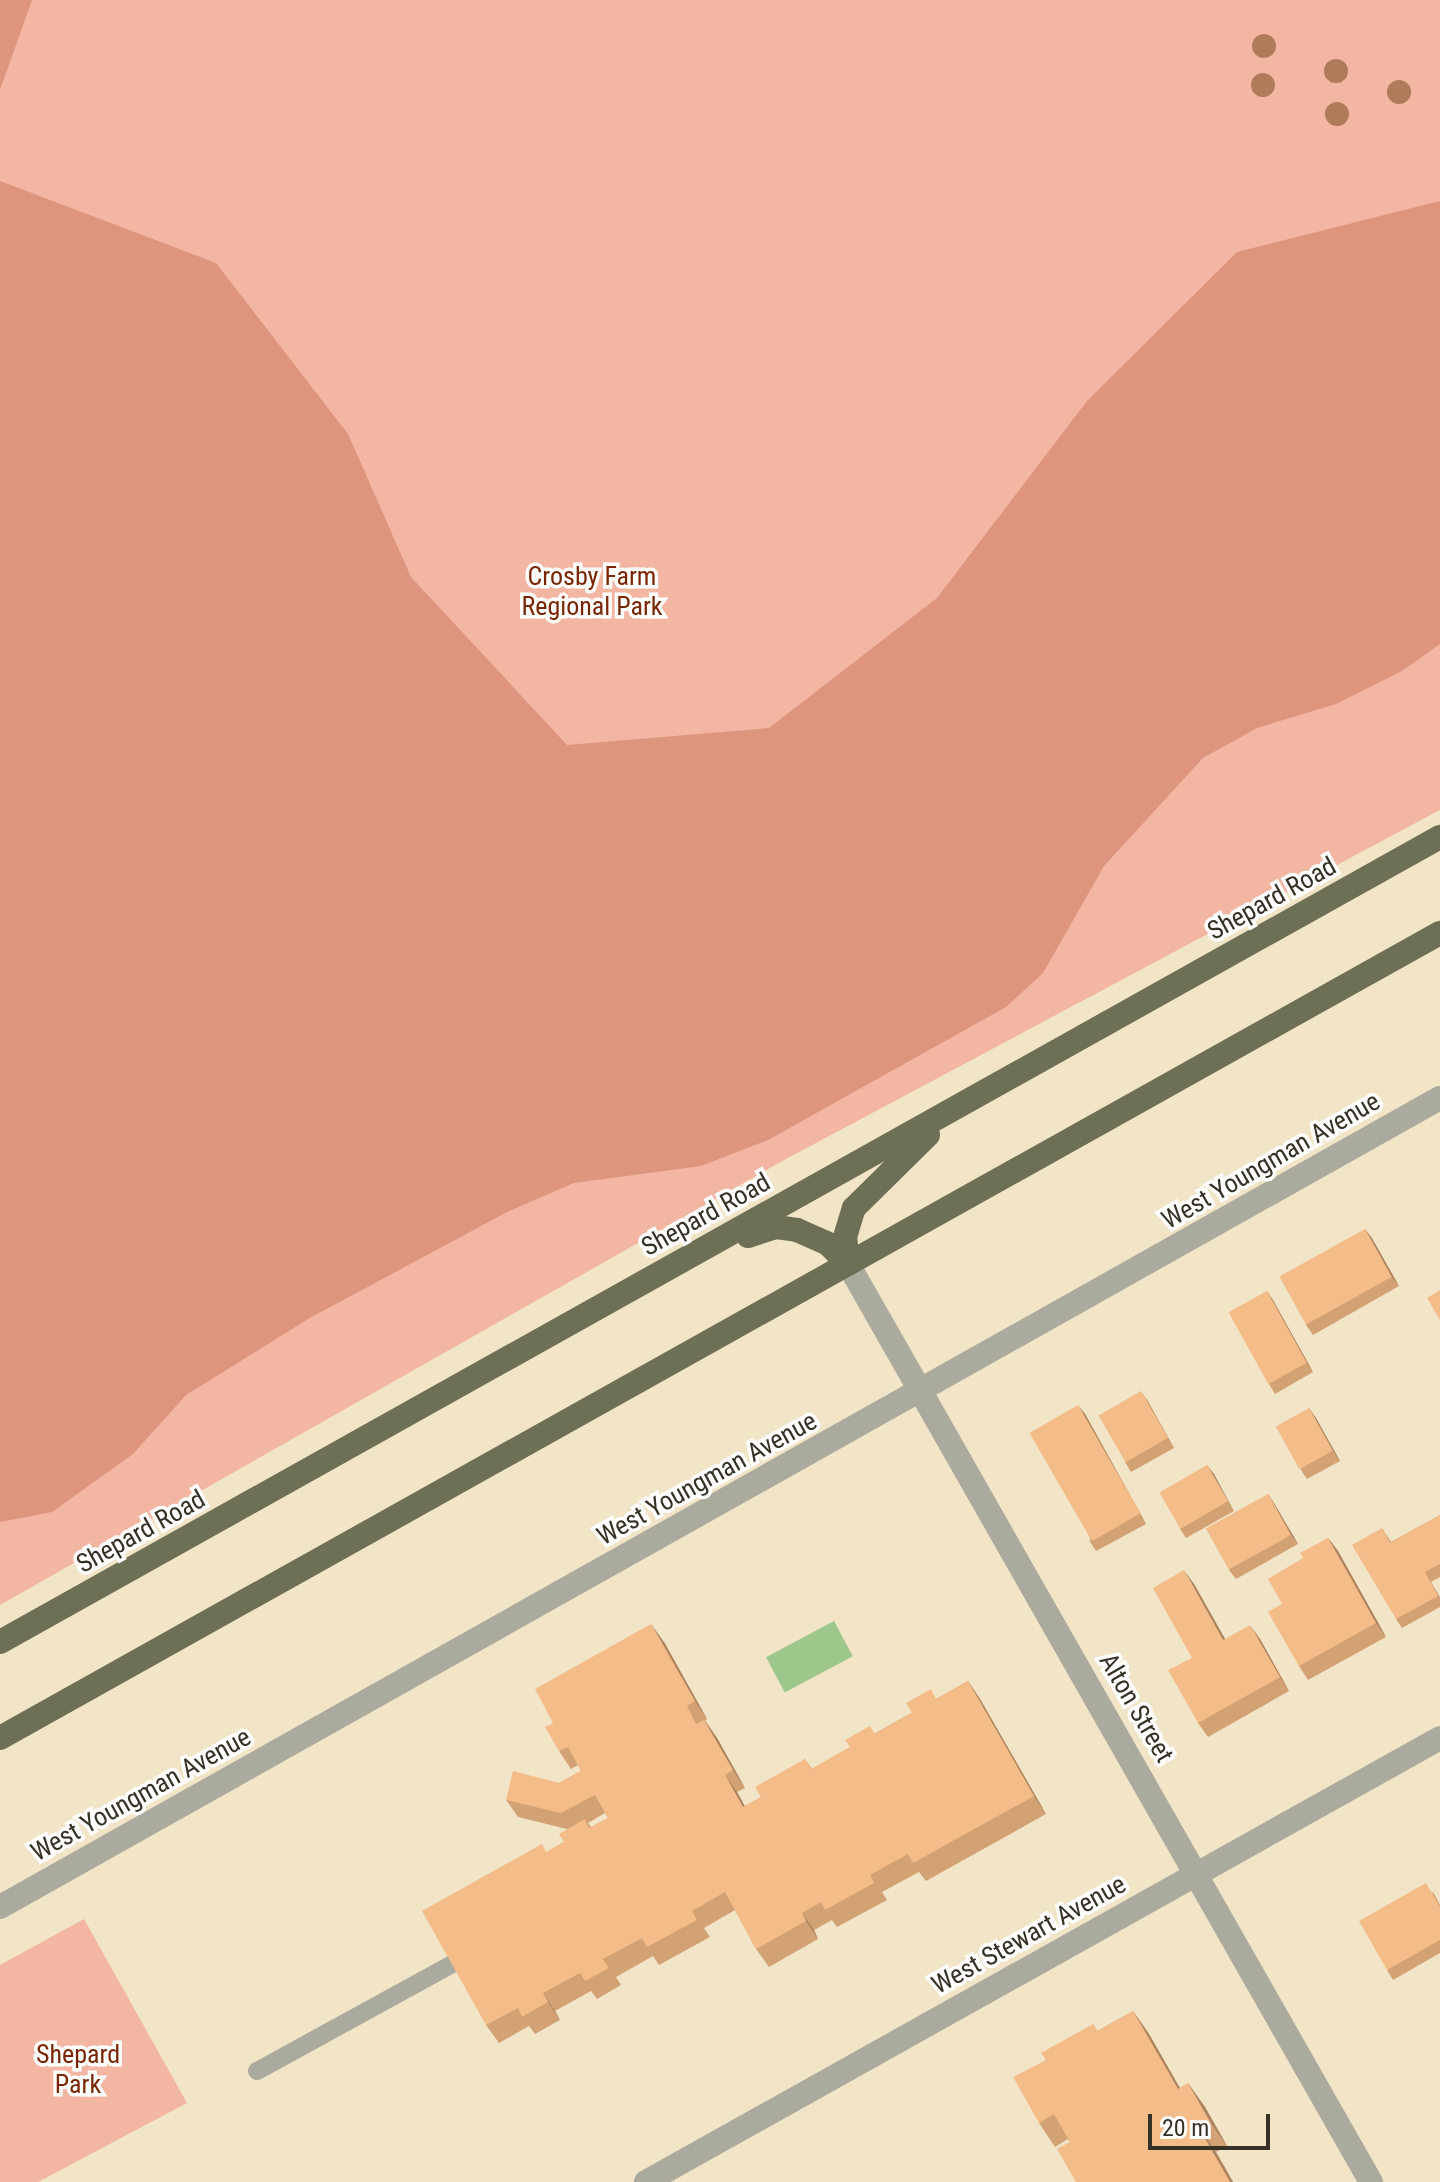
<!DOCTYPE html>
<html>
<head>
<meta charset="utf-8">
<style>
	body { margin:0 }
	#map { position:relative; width:1440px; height:2182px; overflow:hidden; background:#f2e5c7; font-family:"Roboto Condensed",sans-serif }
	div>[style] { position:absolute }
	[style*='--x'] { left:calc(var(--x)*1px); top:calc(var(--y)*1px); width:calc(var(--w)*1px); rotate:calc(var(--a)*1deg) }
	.green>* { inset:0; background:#f2b6a2 }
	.forest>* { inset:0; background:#dd957d }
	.water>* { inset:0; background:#9ec78b; transform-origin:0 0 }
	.service>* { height:18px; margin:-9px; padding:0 9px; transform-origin:9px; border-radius:9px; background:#aaab9d }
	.minor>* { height:24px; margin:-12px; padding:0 12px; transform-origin:12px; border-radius:12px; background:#aaab9d }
	.trunk>* { height:24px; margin:-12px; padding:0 12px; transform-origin:12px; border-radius:12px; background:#6e7056 }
	.trees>* { width:24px; height:24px; margin:-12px; border-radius:50%; background:#af7b5a }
	.wall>* { inset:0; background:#d2a275 }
	.shaded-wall>* { inset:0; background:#ab845f }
	.building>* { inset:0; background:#f4bc88; transform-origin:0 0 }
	span { translate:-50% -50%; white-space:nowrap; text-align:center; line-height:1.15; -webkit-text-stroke:7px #fff; paint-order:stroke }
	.park-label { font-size:26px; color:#792500 }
	.street-label { font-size:26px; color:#363125 }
	.scale { position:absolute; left:1148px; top:2114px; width:122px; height:36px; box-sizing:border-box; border:4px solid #363125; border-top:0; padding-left:10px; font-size:24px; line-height:28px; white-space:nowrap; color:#363125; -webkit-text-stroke:6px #fff; paint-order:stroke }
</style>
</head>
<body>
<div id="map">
	<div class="green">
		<i style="clip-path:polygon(0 0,1440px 0,1440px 810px,786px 1159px,0 1605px)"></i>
		<i style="clip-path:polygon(84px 1919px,187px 2103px,38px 2182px,0 2182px,0 1965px)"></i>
	</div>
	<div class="forest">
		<i style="clip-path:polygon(0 0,32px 0,0 90px)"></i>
		<i style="clip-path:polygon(0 181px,216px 263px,348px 434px,411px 577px,567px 745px,769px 728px,937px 598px,1087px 401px,1237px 252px,1440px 201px,1440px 644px,1402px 671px,1336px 704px,1257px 728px,1203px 758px,1104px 866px,1043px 973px,1006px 1007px,768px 1140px,701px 1166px,574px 1183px,507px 1212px,308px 1319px,186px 1395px,133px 1454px,52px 1512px,0 1522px)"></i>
	</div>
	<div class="water">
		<i style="left:834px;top:1621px;width:40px;height:77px;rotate:62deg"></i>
	</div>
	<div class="service">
		<i style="--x:257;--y:2071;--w:225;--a:-28.7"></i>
	</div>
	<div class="minor">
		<i style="--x:848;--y:1264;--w:1057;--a:60.33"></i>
		<i style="--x:0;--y:1907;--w:1652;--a:-29.33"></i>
		<i style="--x:646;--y:2182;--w:910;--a:-29.21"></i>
	</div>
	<div class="trunk">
		<i style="--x:748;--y:1236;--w:29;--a:-18"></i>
		<i style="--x:776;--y:1227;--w:21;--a:8"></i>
		<i style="--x:797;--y:1230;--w:34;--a:24"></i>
		<i style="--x:828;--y:1244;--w:28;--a:45"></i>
		<i style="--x:848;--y:1264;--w:27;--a:-96"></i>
		<i style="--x:845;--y:1237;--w:30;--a:-73"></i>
		<i style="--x:854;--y:1208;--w:104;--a:-44.6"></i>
		<i style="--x:0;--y:1642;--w:1650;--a:-29.21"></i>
		<i style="--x:0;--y:1738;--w:1650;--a:-29.21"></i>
	</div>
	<div class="trees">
		<i style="left:1264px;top:46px"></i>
		<i style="left:1336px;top:71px"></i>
		<i style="left:1263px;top:85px"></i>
		<i style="left:1399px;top:92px"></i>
		<i style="left:1337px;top:114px"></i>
	</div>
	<div class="wall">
		<i style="clip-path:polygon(1365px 1229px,1399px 1286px,1313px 1335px,1306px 1325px)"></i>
		<i style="clip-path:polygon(1267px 1291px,1313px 1372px,1275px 1394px,1269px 1384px)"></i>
		<i style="clip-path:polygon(1147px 1400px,1174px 1448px,1131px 1472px,1125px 1462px)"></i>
		<i style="clip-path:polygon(1309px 1408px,1340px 1461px,1307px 1479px,1301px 1470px)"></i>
		<i style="clip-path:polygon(1085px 1414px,1146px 1524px,1096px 1551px,1090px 1542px)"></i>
		<i style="clip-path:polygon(1207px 1465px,1234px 1511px,1186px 1538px,1180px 1529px)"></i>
		<i style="clip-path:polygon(1268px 1494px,1298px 1544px,1236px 1579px,1229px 1570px)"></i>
		<i style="clip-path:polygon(1440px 1515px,1440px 1577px,1431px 1582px,1440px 1597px,1440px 1607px,1402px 1628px,1396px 1619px,1382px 1528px,1391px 1542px)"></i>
		<i style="clip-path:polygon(1328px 1538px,1338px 1551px,1386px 1637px,1308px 1680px,1299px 1666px,1282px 1604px,1303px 1558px)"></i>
		<i style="clip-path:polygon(1194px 1584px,1225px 1639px,1260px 1639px,1289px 1691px,1208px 1737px,1198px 1723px,1192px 1658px)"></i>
		<i style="clip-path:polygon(evenodd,664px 1642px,707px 1719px,705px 1720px,717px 1738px,745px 1788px,737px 1792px,745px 1806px,761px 1797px,805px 1759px,812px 1769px,968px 1681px,980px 1699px,1046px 1814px,926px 1881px,919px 1872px,882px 1892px,887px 1900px,837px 1927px,832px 1920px,814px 1930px,818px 1939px,769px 1967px,756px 1949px,735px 1910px,704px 1928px,710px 1937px,659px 1965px,653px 1956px,616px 1977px,621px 1985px,597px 1999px,591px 1991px,555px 2011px,560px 2020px,535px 2034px,529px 2026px,499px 2043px,486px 2025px,547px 1852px,564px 1842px,567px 1829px,518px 1817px,506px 1800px,559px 1783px,581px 1771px,578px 1765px,571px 1769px,559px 1751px,553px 1723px,664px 1642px,605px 1813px,608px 1818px,591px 1827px,588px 1823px,605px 1813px)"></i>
		<i style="clip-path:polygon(1433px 1892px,1440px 1905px,1440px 1953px,1393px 1980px,1387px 1970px)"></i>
		<i style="clip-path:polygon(1133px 2011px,1149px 2034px,1180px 2088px,1188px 2083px,1205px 2107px,1227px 2146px,1216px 2152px,1233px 2182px,1076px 2182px,1070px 2142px,1068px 2139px,1055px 2147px,1039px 2123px,1046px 2060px)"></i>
	</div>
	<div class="shaded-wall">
		<i style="clip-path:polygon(1365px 1229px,1372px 1238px,1399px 1286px,1392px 1277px)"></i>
		<i style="clip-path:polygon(1267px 1291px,1273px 1300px,1313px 1372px,1307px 1363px)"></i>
		<i style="clip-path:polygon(1141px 1391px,1147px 1400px,1174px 1448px,1168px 1438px)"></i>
		<i style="clip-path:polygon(1078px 1405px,1085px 1414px,1146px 1524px,1140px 1514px)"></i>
		<i style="clip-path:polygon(1309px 1408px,1316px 1418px,1340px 1461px,1333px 1451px)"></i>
		<i style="clip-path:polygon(1207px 1465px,1214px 1474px,1234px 1511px,1228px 1501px)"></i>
		<i style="clip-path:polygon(1268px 1494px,1274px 1503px,1298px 1544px,1291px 1535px)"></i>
		<i style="clip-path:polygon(1328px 1538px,1338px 1551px,1386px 1637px,1376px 1623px)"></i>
		<i style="clip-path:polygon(1184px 1570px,1194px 1584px,1233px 1653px,1223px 1640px)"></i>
		<i style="clip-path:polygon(651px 1624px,664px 1642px,707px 1719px,695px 1701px)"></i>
		<i style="clip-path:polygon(1250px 1625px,1260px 1639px,1289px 1691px,1280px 1677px)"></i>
		<i style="clip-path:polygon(968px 1681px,980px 1699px,1046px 1814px,1034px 1796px)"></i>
		<i style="clip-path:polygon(704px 1720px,717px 1738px,745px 1788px,733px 1770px)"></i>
		<i style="clip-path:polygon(725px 1775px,737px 1792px,755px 1825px,743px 1807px)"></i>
		<i style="clip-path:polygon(802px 1913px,814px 1930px,818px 1939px,806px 1921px)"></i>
		<i style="clip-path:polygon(543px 1993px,555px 2011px,560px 2020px,548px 2002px)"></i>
		<i style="clip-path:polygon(1133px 2011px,1149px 2034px,1194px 2113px,1178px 2089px)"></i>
		<i style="clip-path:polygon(1188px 2083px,1205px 2107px,1227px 2146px,1210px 2122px)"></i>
		<i style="clip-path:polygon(1199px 2128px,1216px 2152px,1233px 2182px,1230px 2182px)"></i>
	</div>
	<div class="building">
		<i style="left:1365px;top:1229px;width:55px;height:98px;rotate:61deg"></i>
		<i style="clip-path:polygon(1440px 1290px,1440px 1320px,1427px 1298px)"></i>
		<i style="left:1267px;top:1291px;width:82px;height:44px;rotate:61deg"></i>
		<i style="left:1141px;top:1391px;width:54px;height:49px;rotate:60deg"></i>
		<i style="left:1078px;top:1405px;width:125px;height:56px;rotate:60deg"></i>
		<i style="left:1309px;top:1408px;width:49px;height:38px;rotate:61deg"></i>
		<i style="left:1207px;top:1465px;width:42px;height:55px;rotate:60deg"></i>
		<i style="left:1268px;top:1494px;width:47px;height:71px;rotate:61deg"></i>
		<i style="clip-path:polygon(1440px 1515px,1440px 1564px,1425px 1572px,1438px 1596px,1396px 1619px,1352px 1545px,1382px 1528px,1390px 1543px)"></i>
		<i style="clip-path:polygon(1328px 1538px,1376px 1623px,1299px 1666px,1268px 1612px,1282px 1604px,1268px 1579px,1303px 1558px,1300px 1553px)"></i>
		<i style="clip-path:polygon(1184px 1570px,1223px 1640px,1250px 1625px,1280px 1677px,1198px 1723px,1168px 1670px,1192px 1658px,1153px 1588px)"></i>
		<i style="clip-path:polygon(651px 1624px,695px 1701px,687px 1706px,696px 1724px,704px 1720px,733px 1770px,725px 1775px,743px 1807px,761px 1797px,755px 1787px,805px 1759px,811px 1769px,850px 1747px,845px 1740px,870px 1726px,875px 1734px,912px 1713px,906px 1703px,931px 1689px,936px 1699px,968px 1681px,1034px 1796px,913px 1863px,908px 1854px,870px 1875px,874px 1883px,825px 1910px,821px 1902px,802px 1913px,806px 1921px,756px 1949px,725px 1892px,692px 1911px,697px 1920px,647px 1947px,642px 1938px,603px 1959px,609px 1968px,585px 1981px,580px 1973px,543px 1993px,548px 2002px,522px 2017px,518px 2008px,486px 2025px,422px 1911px,542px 1844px,546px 1852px,564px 1842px,559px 1834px,585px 1819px,589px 1828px,608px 1818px,595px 1795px,561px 1813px,506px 1800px,513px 1771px,559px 1783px,581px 1771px,568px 1747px,559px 1751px,545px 1727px,553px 1723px,535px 1689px)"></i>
		<i style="clip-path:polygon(1426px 1883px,1440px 1907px,1440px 1940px,1387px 1970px,1359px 1921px)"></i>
		<i style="clip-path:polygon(1133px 2011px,1178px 2089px,1188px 2083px,1210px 2122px,1199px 2128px,1230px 2182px,1076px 2182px,1057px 2149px,1070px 2142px,1054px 2114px,1039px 2123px,1013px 2077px,1046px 2060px,1041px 2053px,1093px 2024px,1098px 2031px)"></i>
	</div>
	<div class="park-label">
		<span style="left:592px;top:592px">Crosby Farm<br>Regional Park</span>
		<span style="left:78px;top:2070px">Shepard<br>Park</span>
	</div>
	<div class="street-label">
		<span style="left:1272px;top:899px;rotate:-29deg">Shepard Road</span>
		<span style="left:1271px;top:1161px;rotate:-30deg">West Youngman Avenue</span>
		<span style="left:706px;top:1215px;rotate:-29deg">Shepard Road</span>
		<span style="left:707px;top:1479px;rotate:-29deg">West Youngman Avenue</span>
		<span style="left:141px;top:1532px;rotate:-29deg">Shepard Road</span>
		<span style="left:1136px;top:1708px;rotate:60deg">Alton Street</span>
		<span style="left:141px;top:1795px;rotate:-29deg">West Youngman Avenue</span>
		<span style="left:1029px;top:1935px;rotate:-29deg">West Stewart Avenue</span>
	</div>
	<div class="scale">20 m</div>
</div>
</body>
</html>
